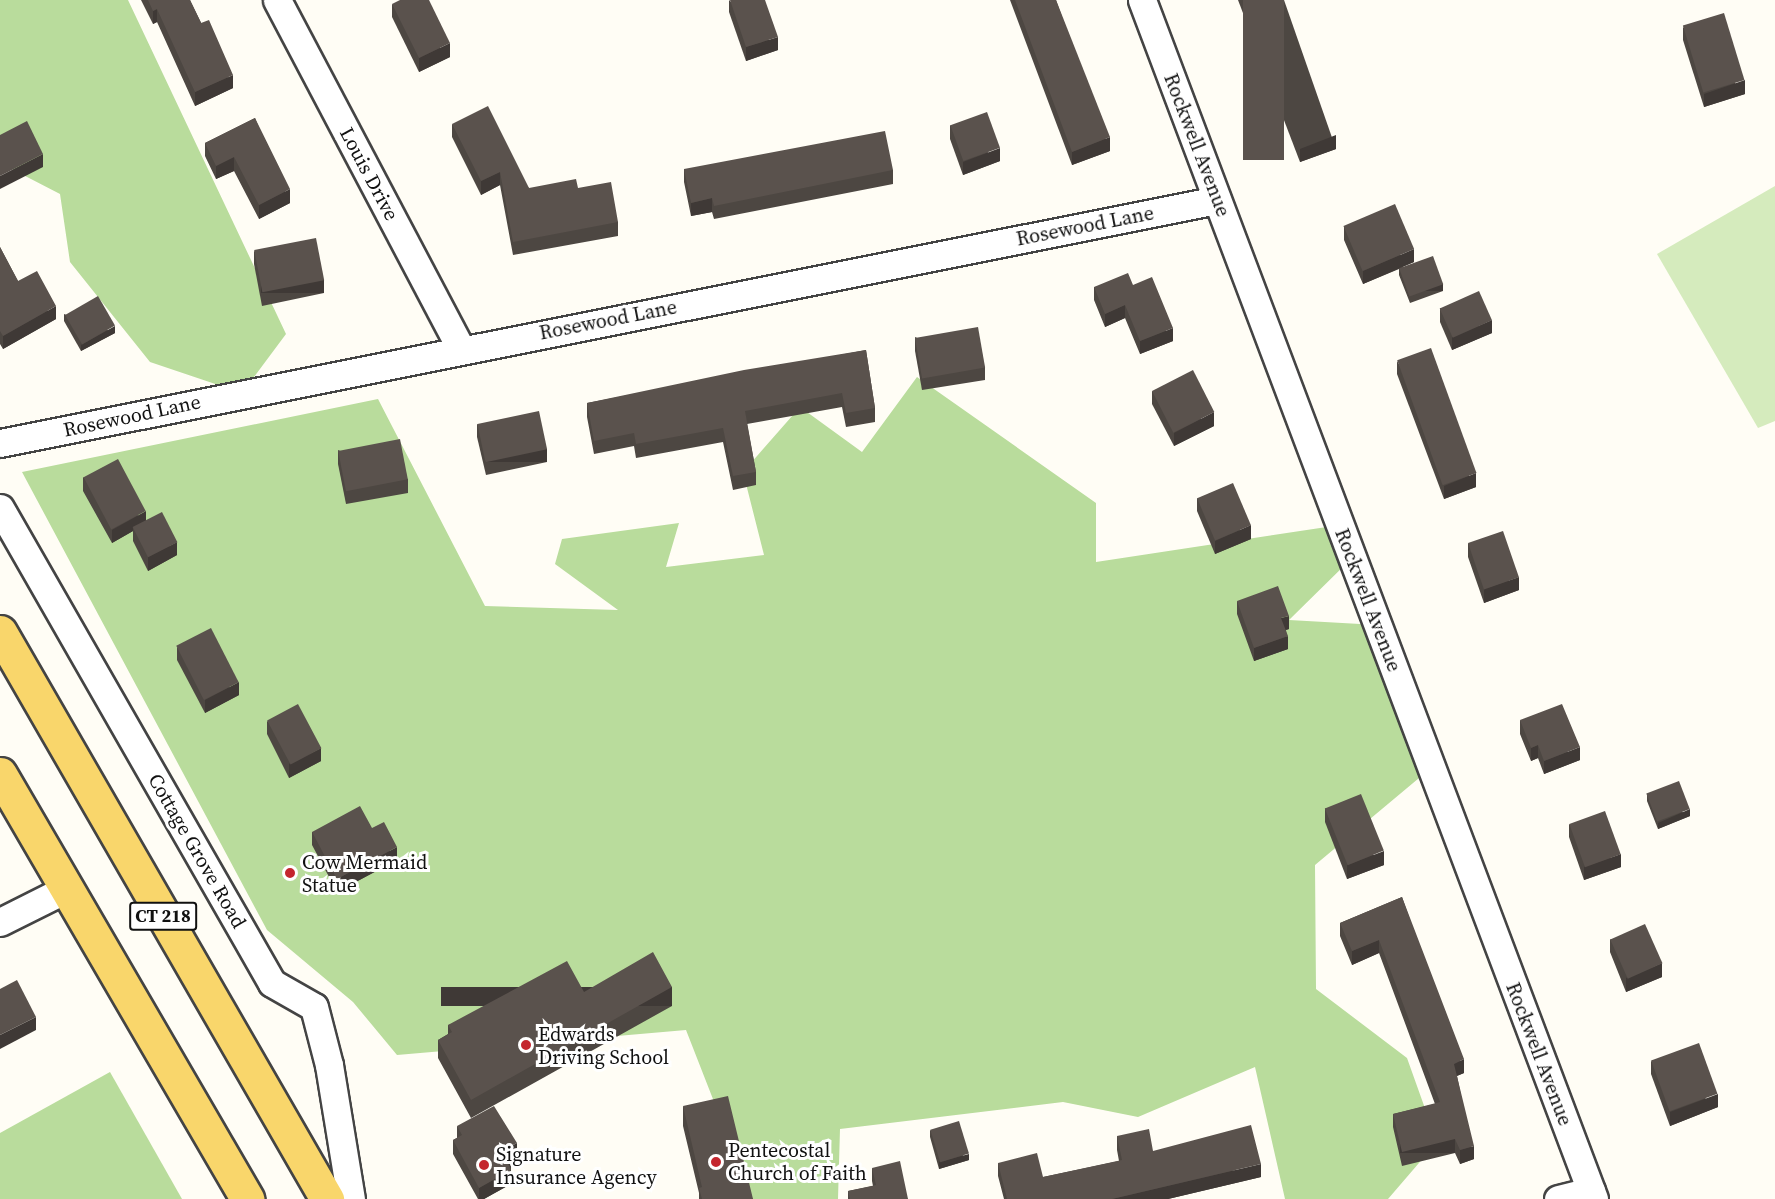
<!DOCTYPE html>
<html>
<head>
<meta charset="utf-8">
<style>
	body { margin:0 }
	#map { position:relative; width:1775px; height:1199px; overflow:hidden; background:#fffdf5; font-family:"Source Serif 4",serif }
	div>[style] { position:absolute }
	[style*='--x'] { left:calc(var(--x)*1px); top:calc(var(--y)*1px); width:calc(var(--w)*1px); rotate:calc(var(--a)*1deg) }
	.green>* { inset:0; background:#d5ebbd }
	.forest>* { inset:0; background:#b9dc9c }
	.roads { filter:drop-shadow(2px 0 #444) drop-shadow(-2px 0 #444) drop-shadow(0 2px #444) drop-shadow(0 -2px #444) }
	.street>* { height:27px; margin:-13.5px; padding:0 13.5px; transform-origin:13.5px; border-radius:13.5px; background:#fff }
	.primary>* { height:33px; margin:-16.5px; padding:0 16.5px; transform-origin:16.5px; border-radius:16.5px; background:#f9d66b }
	.wall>* { inset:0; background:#4d4742 }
	.shaded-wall>* { inset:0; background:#3f3936; transform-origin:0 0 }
	.building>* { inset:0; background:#5a524d; transform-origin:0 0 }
	.dots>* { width:16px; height:16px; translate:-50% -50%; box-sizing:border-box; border:3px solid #fff; border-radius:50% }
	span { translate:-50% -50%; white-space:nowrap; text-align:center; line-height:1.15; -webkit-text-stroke:6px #fff; paint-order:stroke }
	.shield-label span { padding:2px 4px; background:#fff; border:2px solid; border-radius:4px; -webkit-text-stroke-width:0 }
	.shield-label { font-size:18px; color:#111; font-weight:700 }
	.street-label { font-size:20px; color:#111 }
	.poi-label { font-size:20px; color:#111 }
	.left { translate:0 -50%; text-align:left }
</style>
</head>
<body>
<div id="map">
	<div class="green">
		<i style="clip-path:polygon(1775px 186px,1775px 421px,1758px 428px,1657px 254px)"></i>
	</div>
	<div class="forest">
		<i style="clip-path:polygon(0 0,128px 0,286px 334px,242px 393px,150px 362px,70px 262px,60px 194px,0 163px)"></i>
		<i style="clip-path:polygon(917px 377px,1096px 503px,1096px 562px,1340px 525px,1352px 558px,1289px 620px,1378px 625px,1431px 768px,1315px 865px,1316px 989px,1407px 1058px,1437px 1142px,1388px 1199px,1285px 1199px,1255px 1067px,1138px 1117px,1063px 1102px,840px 1129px,838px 1199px,752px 1199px,686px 1030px,397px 1055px,353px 1002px,267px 930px,22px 472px,378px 399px,485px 606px,618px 610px,555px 564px,562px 539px,679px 523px,666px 567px,764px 555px,743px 472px,800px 407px,862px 452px)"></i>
		<i style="clip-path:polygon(110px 1072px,182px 1199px,0 1199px,0 1133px)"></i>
	</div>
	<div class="roads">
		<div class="street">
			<i style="--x:277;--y:0;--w:395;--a:62.2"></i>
			<i style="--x:1142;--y:0;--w:1281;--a:69.34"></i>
			<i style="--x:0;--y:443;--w:1241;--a:-11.29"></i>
			<i style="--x:0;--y:508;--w:547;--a:60.2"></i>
			<i style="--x:272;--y:983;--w:48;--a:29.7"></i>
			<i style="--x:314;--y:1007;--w:60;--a:75.5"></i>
			<i style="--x:329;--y:1065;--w:136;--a:80.7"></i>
			<i style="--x:0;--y:922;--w:74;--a:-26.6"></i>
			<i style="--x:1558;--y:1199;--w:34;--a:-14"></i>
		</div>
		<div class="primary">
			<i style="--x:0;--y:632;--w:655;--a:60.03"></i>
			<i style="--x:0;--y:774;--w:492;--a:59.8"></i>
		</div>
	</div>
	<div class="wall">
		<i style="clip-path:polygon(141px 0,190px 0,233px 88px,195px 106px,157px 22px,153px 24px)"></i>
		<i style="clip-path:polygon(729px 0,778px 50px,746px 61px,729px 12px)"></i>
		<i style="clip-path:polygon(1010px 0,1056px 0,1110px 151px,1072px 165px)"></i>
		<i style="clip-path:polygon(1238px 0,1284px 0,1336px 149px,1300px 162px)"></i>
		<i style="clip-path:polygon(392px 4px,450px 57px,419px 72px,392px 17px)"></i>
		<i style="clip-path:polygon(1683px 27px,1745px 94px,1704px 107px,1683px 40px)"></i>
		<i style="clip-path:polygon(255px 118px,290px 203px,259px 219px,234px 171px,216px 179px,205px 156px,205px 143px)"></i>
		<i style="clip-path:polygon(452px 124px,529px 188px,578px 188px,618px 222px,618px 236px,513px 255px,500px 185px,481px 195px,452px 137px)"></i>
		<i style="clip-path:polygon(950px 125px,1000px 161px,963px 175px,950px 139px)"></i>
		<i style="clip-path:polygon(684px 169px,893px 170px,893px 184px,714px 219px,712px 212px,691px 216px,684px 182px)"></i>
		<i style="clip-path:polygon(1344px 226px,1414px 262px,1402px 267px,1443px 291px,1410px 303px,1399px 275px,1399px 269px,1363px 284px,1344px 240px)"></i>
		<i style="clip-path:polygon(0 247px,18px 281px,56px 319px,3px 349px,0 344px)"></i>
		<i style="clip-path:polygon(254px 251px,324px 293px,262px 306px,254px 264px)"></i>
		<i style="clip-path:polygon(1133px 285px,1173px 341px,1140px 354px,1125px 318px,1105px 327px,1094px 300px,1094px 287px)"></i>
		<i style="clip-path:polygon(1440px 308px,1492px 333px,1452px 350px,1440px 322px)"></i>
		<i style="clip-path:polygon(64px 314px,115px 333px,81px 351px,64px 321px)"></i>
		<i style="clip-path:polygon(915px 337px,985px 367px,985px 380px,922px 390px,915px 351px)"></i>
		<i style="clip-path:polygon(866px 350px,875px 408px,875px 422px,846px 427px,842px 407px,747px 424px,756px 472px,756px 485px,733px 490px,723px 442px,636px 458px,634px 446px,594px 454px,587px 417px,587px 403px)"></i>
		<i style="clip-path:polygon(1397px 361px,1476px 487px,1444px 499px,1397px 374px)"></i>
		<i style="clip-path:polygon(1152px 391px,1214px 426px,1174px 446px,1152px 404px)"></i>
		<i style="clip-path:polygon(477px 424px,547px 462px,486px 475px,477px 437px)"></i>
		<i style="clip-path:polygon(338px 450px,408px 479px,408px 493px,346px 504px,338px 464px)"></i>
		<i style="clip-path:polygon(83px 477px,146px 521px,177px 555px,148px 571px,133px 541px,133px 531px,112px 543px,83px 491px)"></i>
		<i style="clip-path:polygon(1197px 498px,1251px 539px,1215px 554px,1197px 511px)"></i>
		<i style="clip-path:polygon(1468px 543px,1519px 590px,1484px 603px,1468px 557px)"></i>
		<i style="clip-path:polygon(1237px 601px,1289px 629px,1286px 630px,1288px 649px,1254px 661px,1237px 614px)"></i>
		<i style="clip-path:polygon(177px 647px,239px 695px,205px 713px,177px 660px)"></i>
		<i style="clip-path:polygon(1520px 720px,1580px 760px,1544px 774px,1538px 758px,1531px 761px,1520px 734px)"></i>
		<i style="clip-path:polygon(267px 721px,321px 761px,289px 778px,267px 734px)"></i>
		<i style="clip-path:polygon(1647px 794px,1690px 816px,1658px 829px,1647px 801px)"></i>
		<i style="clip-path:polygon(1325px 808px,1384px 865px,1347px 879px,1325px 822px)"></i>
		<i style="clip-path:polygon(1569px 824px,1621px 867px,1584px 880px,1569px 837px)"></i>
		<i style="clip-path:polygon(372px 828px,397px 860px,337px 892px,312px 845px,312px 832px)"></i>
		<i style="clip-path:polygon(1402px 897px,1464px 1073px,1457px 1076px,1474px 1159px,1460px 1164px,1455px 1153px,1402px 1166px,1393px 1127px,1393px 1114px,1435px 1104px,1379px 953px,1352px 965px,1340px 936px,1340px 923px)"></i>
		<i style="clip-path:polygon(1610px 939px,1662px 977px,1626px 992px,1610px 952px)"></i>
		<i style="clip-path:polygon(584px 992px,672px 1006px,471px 1118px,438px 1058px,438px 1040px,448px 1034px,448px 1025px)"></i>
		<i style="clip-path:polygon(1651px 1061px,1718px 1107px,1670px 1126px,1651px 1074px)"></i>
		<i style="clip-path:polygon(683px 1106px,753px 1199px,699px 1199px,699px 1193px,683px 1126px)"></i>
		<i style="clip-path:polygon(457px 1126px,517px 1156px,511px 1159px,511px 1184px,484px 1199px,478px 1199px,453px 1154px,453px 1140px,457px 1138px)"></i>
		<i style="clip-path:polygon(930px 1130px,969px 1160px,939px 1169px,930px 1137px)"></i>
		<i style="clip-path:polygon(1117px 1136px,1153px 1151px,1261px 1177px,1168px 1199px,1004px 1199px,998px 1176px,998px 1163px,1043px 1177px,1119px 1161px,1117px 1150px)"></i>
		<i style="clip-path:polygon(872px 1168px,908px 1199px,848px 1199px,848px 1191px,873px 1186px,872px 1181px)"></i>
	</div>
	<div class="shaded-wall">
		<i style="clip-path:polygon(157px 9px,157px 22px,153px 24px,153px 11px)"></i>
		<i style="clip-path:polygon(778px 37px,778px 50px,746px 61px,746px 47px)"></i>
		<i style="clip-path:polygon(450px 43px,450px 57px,419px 72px,419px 58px)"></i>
		<i style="clip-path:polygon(233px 75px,233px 88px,195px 106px,195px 92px)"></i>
		<i style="clip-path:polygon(1745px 80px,1745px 94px,1704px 107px,1704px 94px)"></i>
		<i style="clip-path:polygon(1336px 135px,1336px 149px,1300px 162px,1300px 149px)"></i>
		<i style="clip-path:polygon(1110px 137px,1110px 151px,1072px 165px,1072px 152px)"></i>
		<i style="clip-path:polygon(1000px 148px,1000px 161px,963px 175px,963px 162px)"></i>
		<i style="clip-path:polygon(43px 154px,43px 167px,0 189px,0 176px)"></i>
		<i style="clip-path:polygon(234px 157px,234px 171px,216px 179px,216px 166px)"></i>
		<i style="clip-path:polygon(500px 172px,500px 185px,481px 195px,481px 181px)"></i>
		<i style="clip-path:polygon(290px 189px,290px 203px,259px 219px,259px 205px)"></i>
		<i style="clip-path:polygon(712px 198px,712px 212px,691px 216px,691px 203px)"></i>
		<i style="clip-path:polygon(1414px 249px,1414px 262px,1363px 284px,1363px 271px)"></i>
		<i style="left:324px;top:280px;width:13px;height:63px;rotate:90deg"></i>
		<i style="left:1443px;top:284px;width:7px;height:35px;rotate:90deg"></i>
		<i style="clip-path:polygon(1125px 305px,1125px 318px,1105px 327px,1105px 314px)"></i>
		<i style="clip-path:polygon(56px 306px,56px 319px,3px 349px,3px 336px)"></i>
		<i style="clip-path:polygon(1492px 320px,1492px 333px,1452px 350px,1452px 337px)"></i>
		<i style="clip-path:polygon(115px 326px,115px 333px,81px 351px,81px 345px)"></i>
		<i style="clip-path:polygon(1173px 328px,1173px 341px,1140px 354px,1140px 341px)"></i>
		<i style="clip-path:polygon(1214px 412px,1214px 426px,1174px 446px,1174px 433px)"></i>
		<i style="left:547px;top:449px;width:13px;height:62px;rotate:90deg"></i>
		<i style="clip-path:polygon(1476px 473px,1476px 487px,1444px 499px,1444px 486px)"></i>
		<i style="clip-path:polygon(146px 511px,146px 524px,133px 528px,133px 531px,112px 543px,112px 530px)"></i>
		<i style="clip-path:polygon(1251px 525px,1251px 539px,1215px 554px,1215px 541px)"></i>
		<i style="clip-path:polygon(177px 542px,177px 555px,148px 571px,148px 557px)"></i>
		<i style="clip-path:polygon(1519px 577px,1519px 590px,1484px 603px,1484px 589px)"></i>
		<i style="clip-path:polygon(1289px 616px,1289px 629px,1281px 631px,1281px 618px)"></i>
		<i style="clip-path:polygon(1288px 636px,1288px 649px,1254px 661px,1254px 648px)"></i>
		<i style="clip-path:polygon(239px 682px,239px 695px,205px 713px,205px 700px)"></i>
		<i style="clip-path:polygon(1538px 745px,1538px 758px,1531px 761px,1531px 748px)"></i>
		<i style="clip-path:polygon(1580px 747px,1580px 760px,1544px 774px,1544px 761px)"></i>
		<i style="clip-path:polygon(321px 748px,321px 761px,289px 778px,289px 764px)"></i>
		<i style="clip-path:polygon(1690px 809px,1690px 816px,1658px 829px,1658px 823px)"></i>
		<i style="clip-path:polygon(397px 847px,397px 860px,337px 892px,337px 879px)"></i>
		<i style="clip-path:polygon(1384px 851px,1384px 865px,1347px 879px,1347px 865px)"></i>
		<i style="clip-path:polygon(1621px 854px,1621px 867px,1584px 880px,1584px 867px)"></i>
		<i style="clip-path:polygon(1379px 940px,1379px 953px,1352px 965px,1352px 951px)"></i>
		<i style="clip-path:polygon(1662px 963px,1662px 977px,1626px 992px,1626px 978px)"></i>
		<i style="left:672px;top:987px;width:19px;height:231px;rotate:90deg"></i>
		<i style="clip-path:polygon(36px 1017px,36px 1030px,0 1049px,0 1035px)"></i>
		<i style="clip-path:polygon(1464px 1059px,1464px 1073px,1454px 1077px,1454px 1064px)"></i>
		<i style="clip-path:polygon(1718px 1094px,1718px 1107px,1670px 1126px,1670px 1112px)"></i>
		<i style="left:1455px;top:1139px;width:14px;height:55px;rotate:90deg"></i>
		<i style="clip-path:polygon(517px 1143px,517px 1156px,511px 1159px,511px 1168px,505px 1158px,507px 1148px)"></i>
		<i style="clip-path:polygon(1474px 1146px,1474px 1159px,1460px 1164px,1460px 1150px)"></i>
		<i style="clip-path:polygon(969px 1154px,969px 1160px,939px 1169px,939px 1162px)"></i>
		<i style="clip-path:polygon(1261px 1164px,1261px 1177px,1168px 1199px,1112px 1199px)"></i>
		<i style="clip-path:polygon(511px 1170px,511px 1184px,484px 1199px,479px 1199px,479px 1188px)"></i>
	</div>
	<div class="building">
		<i style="clip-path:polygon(148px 0,190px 0,201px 23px,209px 20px,233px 75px,195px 92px,157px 9px,153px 11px)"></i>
		<i style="clip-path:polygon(400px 0,429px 0,450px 43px,419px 58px,392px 4px)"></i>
		<i style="clip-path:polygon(730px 0,765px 0,778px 37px,746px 47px)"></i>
		<i style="clip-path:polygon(1015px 0,1056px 0,1110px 137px,1072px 152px)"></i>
		<i style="left:1243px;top:0;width:41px;height:160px"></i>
		<i style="left:1724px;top:13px;width:70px;height:43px;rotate:73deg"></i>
		<i style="clip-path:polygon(488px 106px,529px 188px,576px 179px,578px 188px,611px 182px,618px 222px,513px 242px,500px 172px,481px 181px,452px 124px)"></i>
		<i style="left:987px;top:112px;width:38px;height:39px;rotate:70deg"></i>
		<i style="clip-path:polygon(255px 118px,290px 189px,259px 205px,234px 157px,216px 166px,205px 143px)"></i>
		<i style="clip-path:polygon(27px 121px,43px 154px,0 176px,0 135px)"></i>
		<i style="clip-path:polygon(885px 131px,893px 170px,714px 206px,712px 198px,691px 203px,684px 169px)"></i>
		<i style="left:1395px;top:204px;width:49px;height:56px;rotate:67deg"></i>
		<i style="left:316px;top:238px;width:43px;height:63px;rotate:79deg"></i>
		<i style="clip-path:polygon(0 247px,18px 281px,37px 271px,56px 306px,3px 336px,0 331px)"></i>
		<i style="left:1433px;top:256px;width:30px;height:36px;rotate:70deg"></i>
		<i style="clip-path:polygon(1128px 273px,1133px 285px,1152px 277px,1173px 328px,1140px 341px,1125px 305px,1105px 314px,1094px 287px)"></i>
		<i style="left:1479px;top:291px;width:32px;height:43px;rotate:66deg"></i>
		<i style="left:98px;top:296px;width:34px;height:38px;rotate:60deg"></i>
		<i style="left:978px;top:327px;width:41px;height:64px;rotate:80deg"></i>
		<i style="left:1431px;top:348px;width:133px;height:36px;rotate:70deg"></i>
		<i style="clip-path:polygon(866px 350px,875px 408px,846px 413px,842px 393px,745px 411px,756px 472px,733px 476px,723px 428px,636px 444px,634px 433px,594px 441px,587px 403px,744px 370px)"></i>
		<i style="left:1193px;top:370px;width:47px;height:46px;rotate:63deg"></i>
		<i style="left:539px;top:411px;width:39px;height:63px;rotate:78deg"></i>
		<i style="left:400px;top:439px;width:41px;height:63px;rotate:79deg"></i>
		<i style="left:118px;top:459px;width:59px;height:39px;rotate:62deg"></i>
		<i style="left:1233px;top:483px;width:46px;height:39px;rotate:67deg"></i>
		<i style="left:162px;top:512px;width:34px;height:33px;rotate:63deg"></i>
		<i style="left:1503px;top:531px;width:49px;height:37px;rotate:71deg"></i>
		<i style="clip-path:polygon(1278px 586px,1289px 616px,1281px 618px,1288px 636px,1254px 648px,1237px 601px)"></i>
		<i style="left:211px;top:628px;width:61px;height:39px;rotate:63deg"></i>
		<i style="left:298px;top:704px;width:50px;height:35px;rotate:62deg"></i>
		<i style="clip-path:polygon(1562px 704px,1580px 747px,1544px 761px,1538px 745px,1531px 748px,1520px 720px)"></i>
		<i style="left:1679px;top:781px;width:30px;height:35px;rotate:69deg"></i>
		<i style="left:1361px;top:794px;width:61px;height:39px;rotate:68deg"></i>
		<i style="clip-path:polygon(360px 806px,372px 828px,384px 822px,397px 847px,337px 879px,312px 832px)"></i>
		<i style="left:1605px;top:811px;width:46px;height:38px;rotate:70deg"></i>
		<i style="clip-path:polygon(1402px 897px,1464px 1059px,1454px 1064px,1474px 1146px,1460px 1150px,1455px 1139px,1402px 1152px,1393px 1114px,1440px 1102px,1379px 940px,1352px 951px,1340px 923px)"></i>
		<i style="left:1645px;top:924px;width:43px;height:38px;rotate:66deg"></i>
		<i style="clip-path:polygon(653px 952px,672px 987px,471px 1100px,438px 1040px,452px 1032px,448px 1025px,567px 961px,584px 992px)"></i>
		<i style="clip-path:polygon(17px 980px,36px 1017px,0 1035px,0 989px)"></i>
		<i style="left:1699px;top:1043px;width:54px;height:51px;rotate:70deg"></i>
		<i style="clip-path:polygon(728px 1096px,753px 1199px,702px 1199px,699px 1188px,702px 1187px,683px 1106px)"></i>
		<i style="clip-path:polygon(494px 1106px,517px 1143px,507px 1148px,511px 1155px,505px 1158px,511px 1170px,479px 1188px,453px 1140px,462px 1135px,457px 1126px)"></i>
		<i style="left:959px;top:1121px;width:34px;height:30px;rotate:73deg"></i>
		<i style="clip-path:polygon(1251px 1125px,1261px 1164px,1112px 1199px,1007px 1199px,998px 1163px,1037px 1153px,1043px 1177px,1122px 1160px,1117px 1136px,1149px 1129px,1153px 1151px)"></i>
		<i style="clip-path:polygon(900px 1161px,908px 1199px,850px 1199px,848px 1191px,876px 1185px,872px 1168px)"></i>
	</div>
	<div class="dots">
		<i style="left:290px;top:873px;background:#c4262e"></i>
		<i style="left:526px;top:1045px;background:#c4262e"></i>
		<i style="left:716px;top:1162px;background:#c4262e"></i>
		<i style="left:484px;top:1165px;background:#c4262e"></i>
	</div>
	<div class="shield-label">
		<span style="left:163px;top:916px">CT 218</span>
	</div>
	<div class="street-label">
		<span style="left:1197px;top:145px;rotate:69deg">Rockwell Avenue</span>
		<span style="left:369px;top:174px;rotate:62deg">Louis Drive</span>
		<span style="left:1085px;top:226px;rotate:-11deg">Rosewood Lane</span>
		<span style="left:608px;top:320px;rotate:-11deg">Rosewood Lane</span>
		<span style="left:132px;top:416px;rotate:-12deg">Rosewood Lane</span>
		<span style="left:1368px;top:600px;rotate:69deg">Rockwell Avenue</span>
		<span style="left:197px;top:851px;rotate:60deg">Cottage Grove Road</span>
		<span style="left:1539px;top:1054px;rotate:69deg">Rockwell Avenue</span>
	</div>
	<div class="poi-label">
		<span class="left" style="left:302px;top:874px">Cow Mermaid<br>Statue</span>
		<span class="left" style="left:538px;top:1046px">Edwards<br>Driving School</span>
		<span class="left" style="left:728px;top:1162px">Pentecostal<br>Church of Faith</span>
		<span class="left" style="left:496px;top:1166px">Signature<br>Insurance Agency</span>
	</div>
</div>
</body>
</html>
